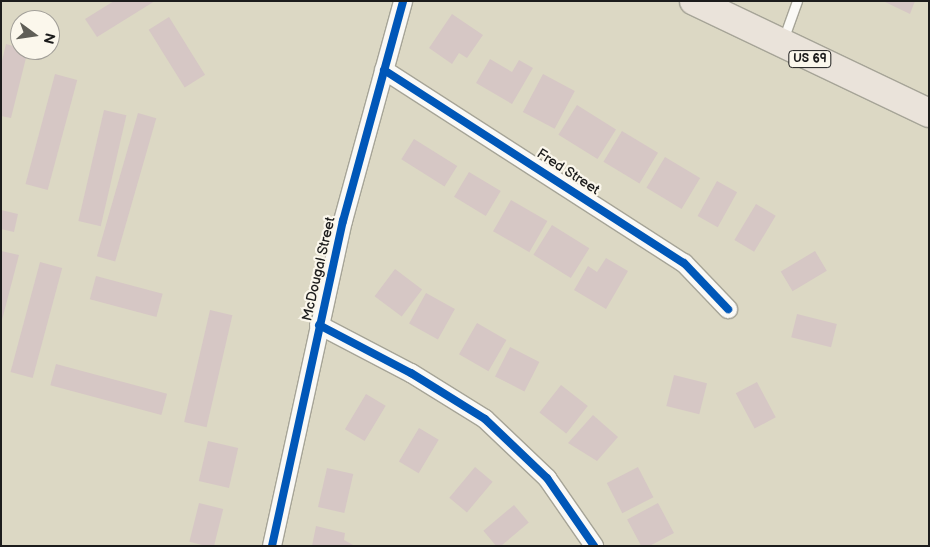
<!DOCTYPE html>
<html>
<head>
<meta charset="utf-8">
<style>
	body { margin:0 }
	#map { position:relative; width:930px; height:547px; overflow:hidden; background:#dcd8c4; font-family:"Balsamiq Sans",sans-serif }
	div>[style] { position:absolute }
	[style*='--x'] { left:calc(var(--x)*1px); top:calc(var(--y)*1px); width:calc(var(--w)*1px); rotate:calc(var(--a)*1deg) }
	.building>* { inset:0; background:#d6c7c5; transform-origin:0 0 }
	.roads { filter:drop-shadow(1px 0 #a6a497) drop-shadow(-1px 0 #a6a497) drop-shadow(0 1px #a6a497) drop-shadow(0 -1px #a6a497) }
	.service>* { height:9px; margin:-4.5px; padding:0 4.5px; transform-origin:4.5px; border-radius:4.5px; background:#faf9f6 }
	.minor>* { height:18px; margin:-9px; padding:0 9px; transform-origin:9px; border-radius:9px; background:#faf9f6 }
	.primary>* { height:28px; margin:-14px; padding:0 14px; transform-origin:14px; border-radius:14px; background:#eae3da }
	.cycleway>* { height:8px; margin:-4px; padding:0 4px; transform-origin:4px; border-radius:4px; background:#0057b8 }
	span { translate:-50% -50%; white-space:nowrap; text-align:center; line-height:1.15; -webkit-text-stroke:4.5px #fbf7ec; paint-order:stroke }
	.shield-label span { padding:1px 4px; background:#fbf7ec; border:1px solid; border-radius:4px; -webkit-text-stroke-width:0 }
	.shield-label { font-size:12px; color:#1c1c1c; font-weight:700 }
	.street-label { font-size:14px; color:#1c1c1c }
	.frame { position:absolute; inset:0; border:2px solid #1c1c1c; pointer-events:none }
	.north { position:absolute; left:10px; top:10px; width:50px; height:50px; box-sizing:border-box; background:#fbf7ec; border:1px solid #a29f99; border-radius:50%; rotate:104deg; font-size:14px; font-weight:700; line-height:20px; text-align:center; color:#1c1c1c }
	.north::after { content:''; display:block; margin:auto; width:18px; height:22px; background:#5f5e57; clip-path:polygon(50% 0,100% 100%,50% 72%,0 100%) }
</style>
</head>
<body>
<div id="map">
	<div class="building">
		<i style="clip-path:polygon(114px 1px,155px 1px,97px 37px,85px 19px)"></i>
		<i style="clip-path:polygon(883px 1px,915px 1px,910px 14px)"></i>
		<i style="clip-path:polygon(452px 14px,483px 35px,467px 58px,459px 53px,452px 64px,429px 48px)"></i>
		<i style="left:169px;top:17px;width:68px;height:24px;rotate:58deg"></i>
		<i style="clip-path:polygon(6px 44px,28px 50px,11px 118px,1px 116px,1px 65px)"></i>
		<i style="clip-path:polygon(490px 59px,512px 72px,519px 60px,533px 68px,512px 104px,476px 83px)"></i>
		<i style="left:55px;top:74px;width:23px;height:114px;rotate:15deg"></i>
		<i style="left:543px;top:74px;width:36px;height:43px;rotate:28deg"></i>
		<i style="left:577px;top:105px;width:46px;height:35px;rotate:32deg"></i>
		<i style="left:104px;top:110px;width:23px;height:114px;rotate:13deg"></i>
		<i style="left:138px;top:113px;width:19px;height:149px;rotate:16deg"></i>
		<i style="left:622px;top:131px;width:42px;height:36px;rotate:31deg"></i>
		<i style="left:414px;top:139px;width:51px;height:24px;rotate:32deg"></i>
		<i style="left:665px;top:157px;width:41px;height:36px;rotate:31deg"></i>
		<i style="left:469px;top:172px;width:37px;height:29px;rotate:31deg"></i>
		<i style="left:717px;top:181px;width:23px;height:40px;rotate:29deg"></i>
		<i style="left:511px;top:200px;width:42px;height:36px;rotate:30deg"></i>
		<i style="left:756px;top:204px;width:23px;height:42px;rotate:31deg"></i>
		<i style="clip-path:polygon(1px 210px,18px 214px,14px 232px,1px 229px)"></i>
		<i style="left:552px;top:225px;width:44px;height:35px;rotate:32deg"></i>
		<i style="clip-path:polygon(1px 251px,19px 255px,2px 320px,1px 320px)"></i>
		<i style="left:815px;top:251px;width:23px;height:40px;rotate:59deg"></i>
		<i style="clip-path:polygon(606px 258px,628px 271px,606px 309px,574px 290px,588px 266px,597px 272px)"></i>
		<i style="left:40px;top:262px;width:23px;height:114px;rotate:15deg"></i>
		<i style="left:395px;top:269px;width:34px;height:34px;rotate:37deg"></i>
		<i style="left:96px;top:276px;width:69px;height:24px;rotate:15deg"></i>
		<i style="left:426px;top:293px;width:33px;height:35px;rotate:29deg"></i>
		<i style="left:210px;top:310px;width:23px;height:115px;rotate:13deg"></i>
		<i style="left:797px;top:314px;width:41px;height:24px;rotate:14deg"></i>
		<i style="left:477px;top:323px;width:34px;height:36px;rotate:30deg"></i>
		<i style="left:510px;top:347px;width:33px;height:33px;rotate:27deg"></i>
		<i style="left:56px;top:364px;width:115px;height:22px;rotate:15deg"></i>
		<i style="left:674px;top:375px;width:34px;height:32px;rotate:14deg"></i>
		<i style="left:757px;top:382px;width:40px;height:24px;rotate:62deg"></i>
		<i style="left:561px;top:385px;width:34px;height:35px;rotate:38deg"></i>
		<i style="left:366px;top:394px;width:23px;height:41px;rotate:31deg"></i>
		<i style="clip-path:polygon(593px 415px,618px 437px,597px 461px,568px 443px)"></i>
		<i style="left:419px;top:428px;width:23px;height:39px;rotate:31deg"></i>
		<i style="left:208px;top:441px;width:31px;height:41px;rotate:13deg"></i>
		<i style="left:475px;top:467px;width:23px;height:40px;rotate:40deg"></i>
		<i style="left:638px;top:467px;width:34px;height:35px;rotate:63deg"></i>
		<i style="left:327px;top:468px;width:27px;height:40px;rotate:13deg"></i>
		<i style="left:199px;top:503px;width:25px;height:40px;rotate:14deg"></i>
		<i style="left:658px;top:503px;width:34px;height:35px;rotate:62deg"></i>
		<i style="left:514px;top:505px;width:23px;height:40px;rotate:50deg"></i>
		<i style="clip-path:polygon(316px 526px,345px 533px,344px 540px,355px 546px,312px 546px)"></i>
	</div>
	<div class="roads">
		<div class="service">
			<i style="--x:783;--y:40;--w:41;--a:-70.3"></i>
		</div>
		<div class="minor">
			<i style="--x:384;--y:70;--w:357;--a:32.8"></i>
			<i style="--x:684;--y:263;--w:64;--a:46.3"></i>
			<i style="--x:319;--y:325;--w:104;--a:27.6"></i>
			<i style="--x:411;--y:373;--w:87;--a:31.9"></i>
			<i style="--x:485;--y:419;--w:86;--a:43.6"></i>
			<i style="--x:547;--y:478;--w:83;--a:55.3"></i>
			<i style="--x:272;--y:546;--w:333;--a:-77.7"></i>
			<i style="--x:343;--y:221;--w:228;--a:-74.7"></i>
		</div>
		<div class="primary">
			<i style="--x:694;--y:1;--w:260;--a:25.5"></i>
		</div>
	</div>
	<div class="cycleway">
		<i style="--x:384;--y:70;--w:357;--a:32.8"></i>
		<i style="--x:684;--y:263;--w:64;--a:46.3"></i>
		<i style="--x:319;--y:325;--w:104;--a:27.6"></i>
		<i style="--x:411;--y:373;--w:87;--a:31.9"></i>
		<i style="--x:485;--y:419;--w:86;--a:43.6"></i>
		<i style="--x:547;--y:478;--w:83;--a:55.3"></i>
		<i style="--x:272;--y:546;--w:333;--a:-77.7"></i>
		<i style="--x:343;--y:221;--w:228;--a:-74.7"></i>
	</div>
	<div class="shield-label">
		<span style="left:810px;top:59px">US 69</span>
	</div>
	<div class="street-label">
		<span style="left:568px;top:172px;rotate:33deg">Fred Street</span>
		<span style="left:319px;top:269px;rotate:-77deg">McDougal Street</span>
	</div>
	<div class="frame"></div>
	<div class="north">N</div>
</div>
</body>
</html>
